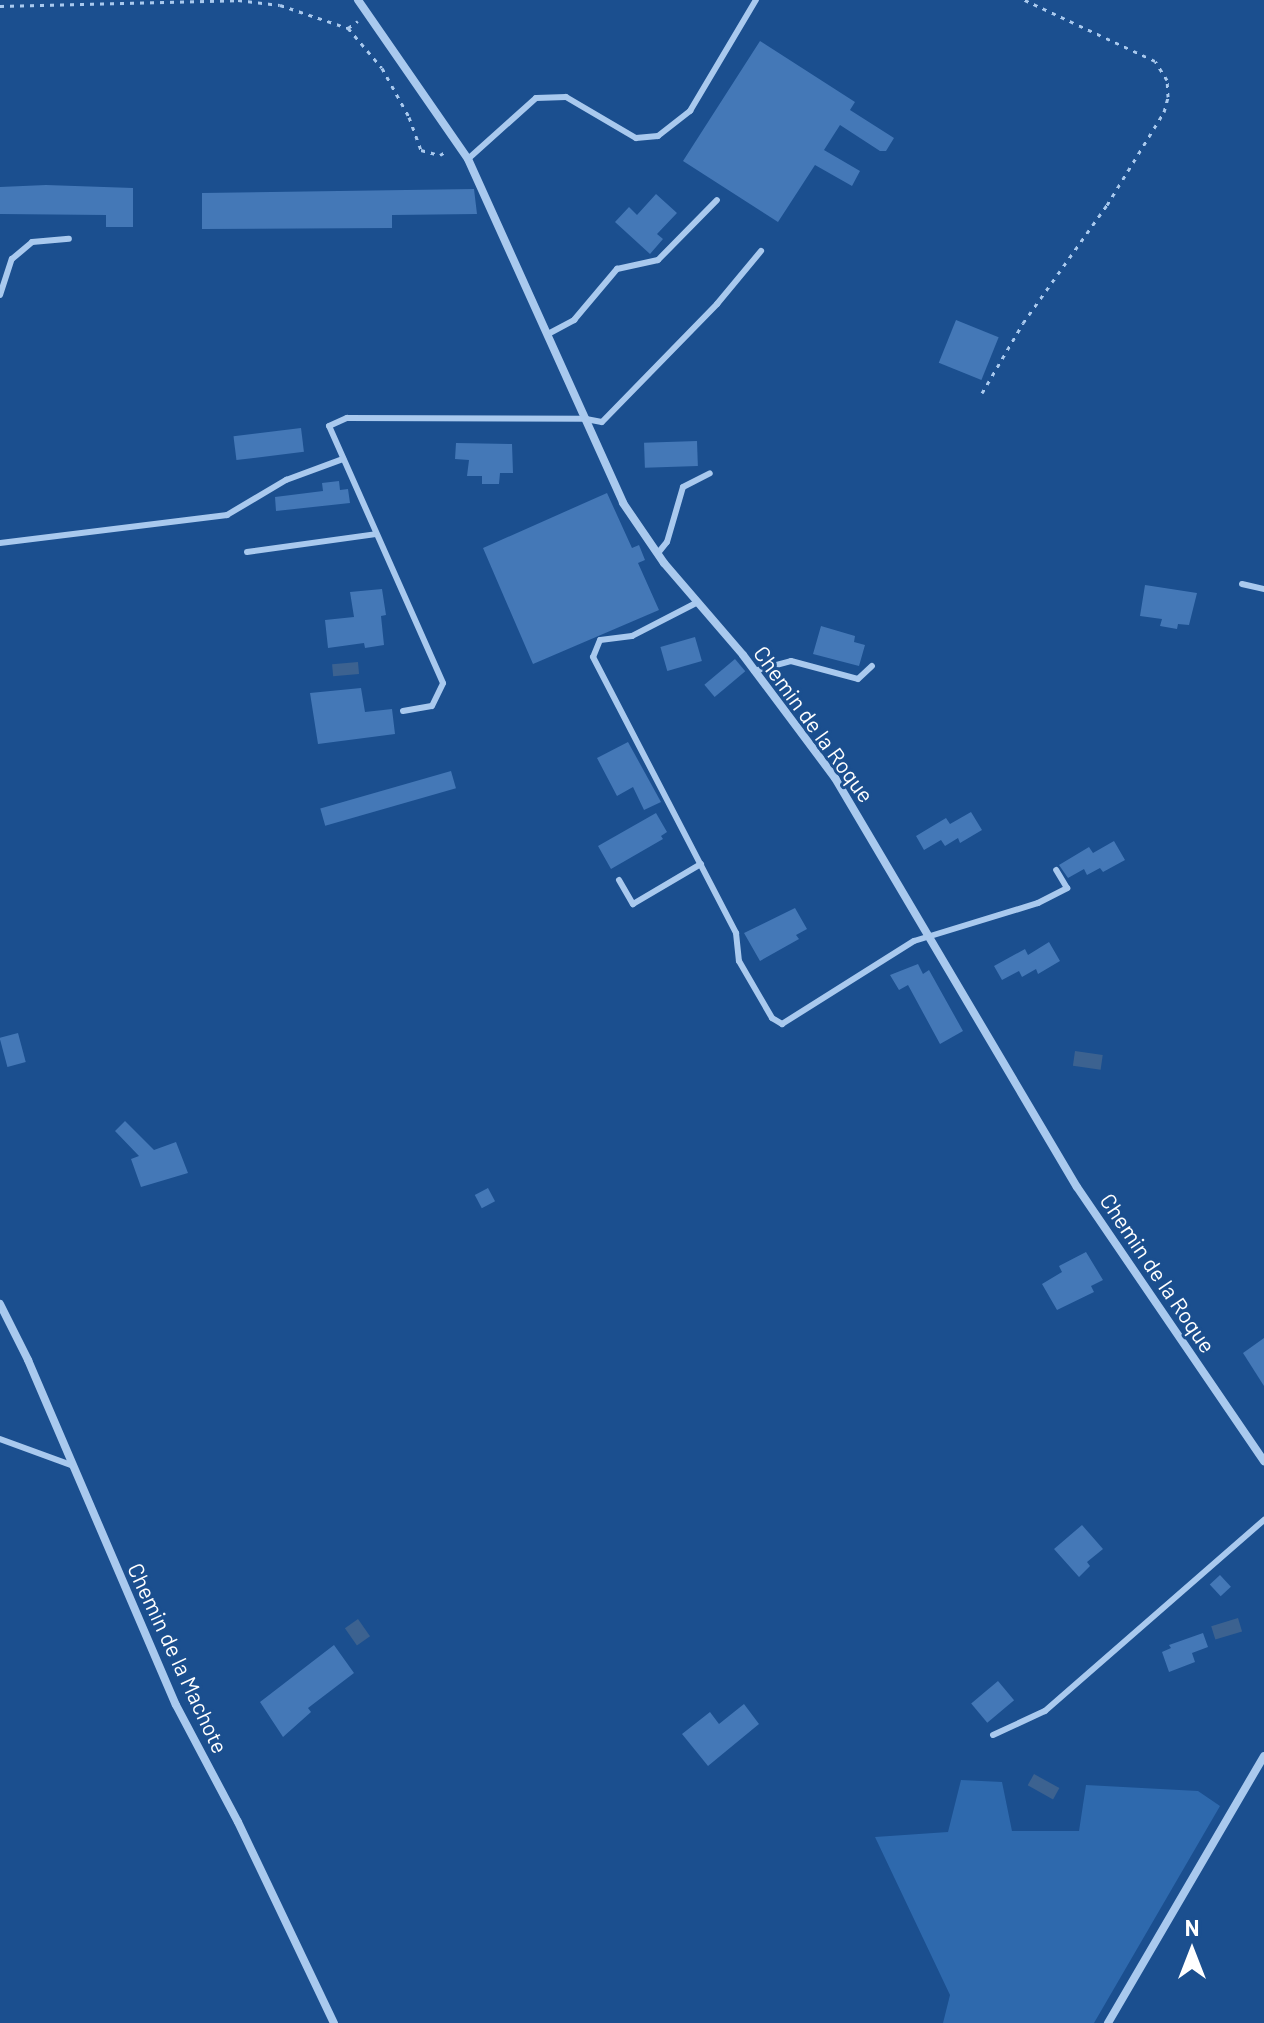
<!DOCTYPE html>
<html>
<head>
<meta charset="utf-8">
<style>
	body { margin:0 }
	#map { position:relative; width:1264px; height:2023px; overflow:hidden; background:#1b4f8f; font-family:Barlow,sans-serif }
	div>[style] { position:absolute }
	[style*='--x'] { left:calc(var(--x)*1px); top:calc(var(--y)*1px); width:calc(var(--w)*1px); rotate:calc(var(--a)*1deg) }
	.green>* { inset:0; background:#2e69ad }
	.water>* { inset:0; background:#3c6290; transform-origin:0 0 }
	.building>* { inset:0; background:#4478b7; transform-origin:0 0 }
	.path>* { height:3px; margin-top:-1.5px; transform-origin:0; background:repeating-linear-gradient(90deg,#a9c9ee 0 4px,transparent 0 10px) }
	.service>* { height:6px; margin:-3px; padding:0 3px; transform-origin:3px; border-radius:3px; background:#a9c9ee }
	.minor>* { height:8px; margin:-4px; padding:0 4px; transform-origin:4px; border-radius:4px; background:#a9c9ee }
	span { translate:-50% -50%; white-space:nowrap; text-align:center; line-height:1.15; -webkit-text-stroke:6px #1b4f8f; paint-order:stroke }
	.street-label { font-size:22px; color:#fff }
	.north { position:absolute; left:1152px; top:1911px; width:80px; height:80px; -webkit-text-stroke:6px #1b4f8f; paint-order:stroke; rotate:0deg; font-size:22px; font-weight:700; line-height:32px; text-align:center; color:#fff }
	.north::after { content:''; display:block; margin:auto; width:28px; height:36px; background:#fff; clip-path:polygon(50% 0,100% 100%,50% 72%,0 100%) }
</style>
</head>
<body>
<div id="map">
	<div class="green">
		<i style="clip-path:polygon(961px 1780px,1002px 1782px,1012px 1831px,1079px 1831px,1086px 1785px,1198px 1791px,1220px 1806px,1094px 2023px,943px 2023px,950px 1995px,875px 1837px,948px 1832px)"></i>
	</div>
	<div class="water">
		<i style="left:358px;top:662px;width:12px;height:26px;rotate:85deg"></i>
		<i style="left:1075px;top:1051px;width:28px;height:15px;rotate:8deg"></i>
		<i style="left:1238px;top:1618px;width:14px;height:28px;rotate:73deg"></i>
		<i style="left:358px;top:1619px;width:21px;height:16px;rotate:55deg"></i>
		<i style="left:1034px;top:1774px;width:29px;height:13px;rotate:29deg"></i>
	</div>
	<div class="building">
		<i style="clip-path:polygon(760px 41px,855px 102px,850px 110px,894px 138px,886px 151px,880px 151px,840px 125px,824px 150px,860px 171px,852px 186px,815px 165px,778px 222px,683px 161px)"></i>
		<i style="clip-path:polygon(46px 185px,133px 188px,133px 227px,106px 227px,106px 215px,0 214px,0 187px)"></i>
		<i style="clip-path:polygon(474px 189px,477px 214px,392px 215px,392px 228px,202px 229px,202px 193px)"></i>
		<i style="clip-path:polygon(656px 194px,677px 213px,657px 234px,663px 239px,650px 254px,615px 222px,629px 207px,637px 215px)"></i>
		<i style="left:956px;top:320px;width:46px;height:46px;rotate:22deg"></i>
		<i style="left:301px;top:428px;width:24px;height:68px;rotate:83deg"></i>
		<i style="left:697px;top:441px;width:25px;height:53px;rotate:88deg"></i>
		<i style="clip-path:polygon(456px 443px,512px 444px,513px 473px,500px 473px,499px 484px,482px 484px,482px 476px,467px 476px,469px 460px,455px 459px)"></i>
		<i style="clip-path:polygon(339px 481px,340px 490px,348px 489px,350px 503px,276px 511px,275px 497px,323px 491px,322px 483px)"></i>
		<i style="clip-path:polygon(607px 493px,632px 548px,639px 545px,645px 560px,638px 563px,659px 610px,533px 664px,483px 548px)"></i>
		<i style="clip-path:polygon(1145px 585px,1197px 593px,1189px 625px,1178px 624px,1177px 629px,1160px 626px,1162px 619px,1140px 616px)"></i>
		<i style="clip-path:polygon(382px 589px,386px 615px,381px 616px,384px 645px,365px 648px,364px 643px,328px 648px,325px 620px,354px 617px,350px 592px)"></i>
		<i style="clip-path:polygon(821px 626px,855px 636px,854px 642px,865px 645px,859px 666px,813px 654px)"></i>
		<i style="left:695px;top:637px;width:25px;height:36px;rotate:74deg"></i>
		<i style="left:735px;top:659px;width:16px;height:40px;rotate:50deg"></i>
		<i style="clip-path:polygon(361px 688px,365px 712px,392px 709px,395px 734px,318px 744px,310px 693px)"></i>
		<i style="clip-path:polygon(628px 742px,661px 802px,644px 810px,633px 787px,617px 796px,597px 758px)"></i>
		<i style="left:451px;top:771px;width:18px;height:136px;rotate:74deg"></i>
		<i style="clip-path:polygon(971px 812px,982px 830px,960px 843px,958px 838px,945px 846px,941px 840px,924px 850px,916px 836px,946px 818px,950px 824px)"></i>
		<i style="clip-path:polygon(656px 813px,667px 832px,661px 836px,663px 839px,611px 869px,598px 846px)"></i>
		<i style="clip-path:polygon(1114px 841px,1125px 860px,1103px 872px,1100px 868px,1087px 875px,1084px 869px,1068px 878px,1059px 865px,1089px 847px,1093px 853px)"></i>
		<i style="clip-path:polygon(795px 908px,807px 929px,796px 935px,799px 939px,760px 961px,744px 933px)"></i>
		<i style="clip-path:polygon(1049px 942px,1060px 961px,1038px 974px,1036px 969px,1022px 977px,1019px 971px,1002px 980px,994px 966px,1025px 949px,1028px 955px)"></i>
		<i style="clip-path:polygon(918px 964px,923px 974px,929px 970px,963px 1031px,940px 1044px,908px 985px,899px 990px,890px 975px)"></i>
		<i style="left:18px;top:1033px;width:30px;height:19px;rotate:75deg"></i>
		<i style="clip-path:polygon(125px 1121px,154px 1150px,176px 1142px,188px 1173px,141px 1187px,131px 1159px,139px 1156px,115px 1131px)"></i>
		<i style="left:488px;top:1188px;width:15px;height:15px;rotate:62deg"></i>
		<i style="clip-path:polygon(1086px 1252px,1103px 1280px,1091px 1286px,1094px 1292px,1057px 1310px,1042px 1284px,1062px 1272px,1059px 1266px)"></i>
		<i style="clip-path:polygon(1264px 1338px,1264px 1386px,1243px 1353px)"></i>
		<i style="clip-path:polygon(1082px 1525px,1103px 1549px,1087px 1562px,1090px 1566px,1079px 1577px,1054px 1549px)"></i>
		<i style="left:1220px;top:1575px;width:16px;height:14px;rotate:47deg"></i>
		<i style="clip-path:polygon(1203px 1633px,1208px 1647px,1192px 1653px,1195px 1662px,1169px 1672px,1162px 1652px,1171px 1648px,1169px 1645px)"></i>
		<i style="clip-path:polygon(334px 1645px,354px 1673px,308px 1708px,311px 1712px,283px 1737px,260px 1702px)"></i>
		<i style="left:998px;top:1681px;width:25px;height:35px;rotate:50deg"></i>
		<i style="clip-path:polygon(744px 1704px,759px 1724px,708px 1766px,682px 1734px,710px 1712px,719px 1724px)"></i>
	</div>
	<div class="path">
		<i style="--x:0;--y:6;--w:238;--a:-1.4"></i>
		<i style="--x:238;--y:0;--w:42;--a:6.8"></i>
		<i style="--x:280;--y:5;--w:72;--a:18.7"></i>
		<i style="--x:348;--y:28;--w:12;--a:-35"></i>
		<i style="--x:348;--y:28;--w:52;--a:49.6"></i>
		<i style="--x:382;--y:68;--w:56;--a:61.1"></i>
		<i style="--x:409;--y:117;--w:35;--a:70"></i>
		<i style="--x:421;--y:150;--w:20;--a:15"></i>
		<i style="--x:440;--y:155;--w:8;--a:-30"></i>
		<i style="--x:982;--y:393;--w:81;--a:-59.6"></i>
		<i style="--x:1023;--y:323;--w:145;--a:-54.6"></i>
		<i style="--x:1107;--y:205;--w:109;--a:-58.5"></i>
		<i style="--x:1164;--y:112;--w:16;--a:-75"></i>
		<i style="--x:1168;--y:97;--w:17;--a:-93"></i>
		<i style="--x:1167;--y:80;--w:22;--a:-122"></i>
		<i style="--x:1155;--y:61;--w:144;--a:-154.9"></i>
	</div>
	<div class="service">
		<i style="--x:468;--y:159;--w:91;--a:-41.9"></i>
		<i style="--x:536;--y:98;--w:30;--a:-2"></i>
		<i style="--x:566;--y:97;--w:81;--a:30.4"></i>
		<i style="--x:636;--y:138;--w:22;--a:-5"></i>
		<i style="--x:658;--y:136;--w:41;--a:-38"></i>
		<i style="--x:690;--y:111;--w:129;--a:-59.3"></i>
		<i style="--x:0;--y:295;--w:38;--a:-72"></i>
		<i style="--x:12;--y:259;--w:26;--a:-40"></i>
		<i style="--x:32;--y:242;--w:37;--a:-5"></i>
		<i style="--x:548;--y:334;--w:30;--a:-28"></i>
		<i style="--x:574;--y:320;--w:67;--a:-49.9"></i>
		<i style="--x:617;--y:269;--w:42;--a:-12.4"></i>
		<i style="--x:658;--y:260;--w:84;--a:-45.5"></i>
		<i style="--x:0;--y:543;--w:229;--a:-7"></i>
		<i style="--x:227;--y:515;--w:69;--a:-30.7"></i>
		<i style="--x:286;--y:480;--w:61;--a:-20.2"></i>
		<i style="--x:247;--y:552;--w:130;--a:-7.9"></i>
		<i style="--x:658;--y:553;--w:14;--a:-51"></i>
		<i style="--x:667;--y:542;--w:57;--a:-73.8"></i>
		<i style="--x:683;--y:487;--w:30;--a:-27"></i>
		<i style="--x:1242;--y:584;--w:23;--a:13"></i>
		<i style="--x:698;--y:602;--w:74;--a:152.7"></i>
		<i style="--x:632;--y:636;--w:32;--a:173"></i>
		<i style="--x:600;--y:640;--w:18;--a:112"></i>
		<i style="--x:593;--y:657;--w:311;--a:62.6"></i>
		<i style="--x:736;--y:933;--w:28;--a:84"></i>
		<i style="--x:739;--y:961;--w:66;--a:59.9"></i>
		<i style="--x:772;--y:1018;--w:12;--a:31"></i>
		<i style="--x:782;--y:1024;--w:156;--a:-32.2"></i>
		<i style="--x:914;--y:941;--w:130;--a:-17"></i>
		<i style="--x:1038;--y:903;--w:33;--a:-27"></i>
		<i style="--x:1067;--y:888;--w:21;--a:-121"></i>
		<i style="--x:754;--y:671;--w:38;--a:-15"></i>
		<i style="--x:791;--y:661;--w:69;--a:15"></i>
		<i style="--x:858;--y:679;--w:19;--a:-43"></i>
		<i style="--x:403;--y:711;--w:29;--a:-10"></i>
		<i style="--x:432;--y:706;--w:25;--a:-64"></i>
		<i style="--x:443;--y:683;--w:281;--a:-113.9"></i>
		<i style="--x:329;--y:426;--w:20;--a:-24"></i>
		<i style="--x:347;--y:418;--w:239;--a:0.2"></i>
		<i style="--x:586;--y:419;--w:16;--a:11"></i>
		<i style="--x:602;--y:422;--w:165;--a:-45.7"></i>
		<i style="--x:717;--y:304;--w:69;--a:-50.3"></i>
		<i style="--x:619;--y:880;--w:28;--a:60"></i>
		<i style="--x:633;--y:904;--w:79;--a:-30.5"></i>
		<i style="--x:0;--y:1439;--w:76;--a:20.1"></i>
		<i style="--x:993;--y:1735;--w:57;--a:-24.8"></i>
		<i style="--x:1045;--y:1711;--w:291;--a:-41.1"></i>
	</div>
	<div class="minor">
		<i style="--x:358;--y:0;--w:193;--a:55.3"></i>
		<i style="--x:468;--y:159;--w:377;--a:65.7"></i>
		<i style="--x:623;--y:503;--w:73;--a:55.7"></i>
		<i style="--x:664;--y:563;--w:121;--a:49.3"></i>
		<i style="--x:743;--y:655;--w:154;--a:53.2"></i>
		<i style="--x:835;--y:778;--w:475;--a:59.4"></i>
		<i style="--x:1077;--y:1187;--w:332;--a:55.7"></i>
		<i style="--x:0;--y:1304;--w:63;--a:63.4"></i>
		<i style="--x:28;--y:1360;--w:375;--a:66.8"></i>
		<i style="--x:176;--y:1705;--w:132;--a:62.1"></i>
		<i style="--x:238;--y:1822;--w:223;--a:64.5"></i>
		<i style="--x:1108;--y:2023;--w:309;--a:-59.7"></i>
	</div>
	<div class="street-label">
		<span style="left:814px;top:724px;rotate:54deg">Chemin de la Roque</span>
		<span style="left:1158px;top:1273px;rotate:56deg">Chemin de la Roque</span>
		<span style="left:178px;top:1658px;rotate:65deg">Chemin de la Machote</span>
	</div>
	<div class="north">N</div>
</div>
</body>
</html>
